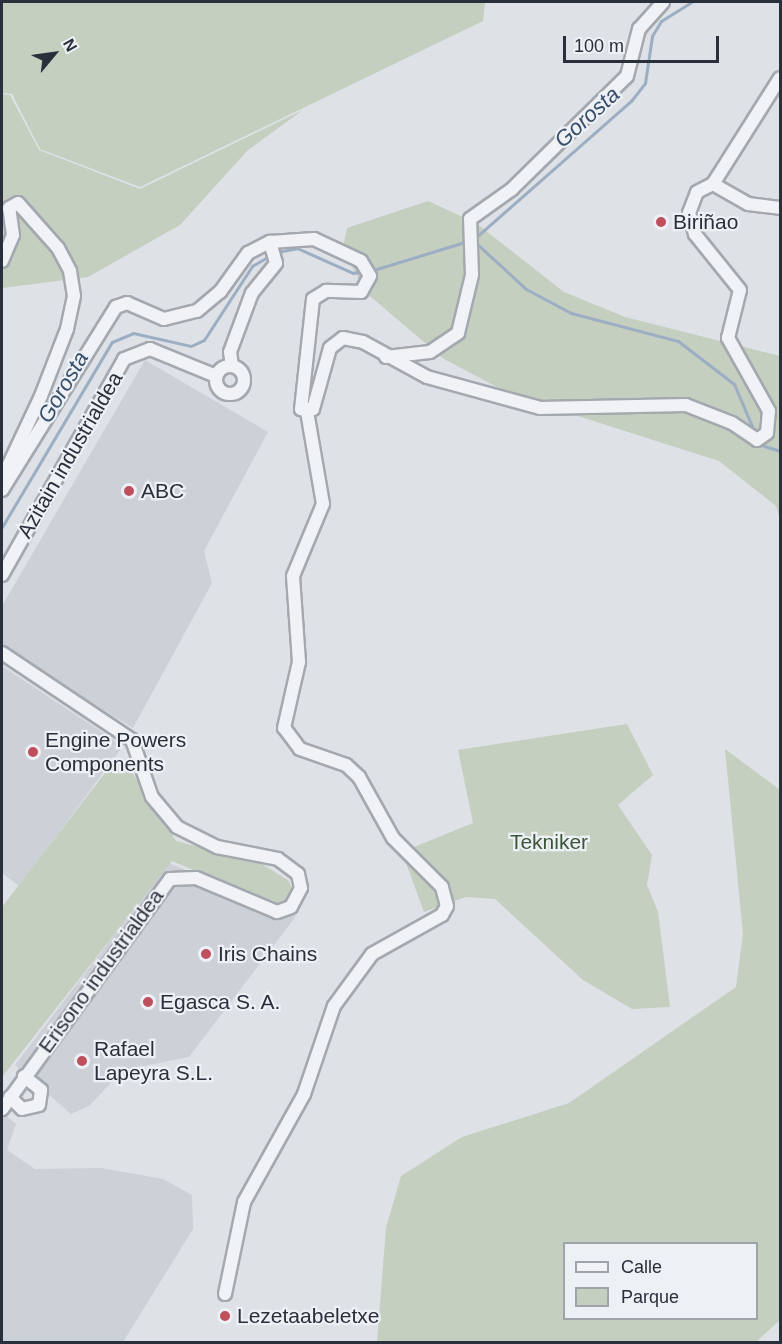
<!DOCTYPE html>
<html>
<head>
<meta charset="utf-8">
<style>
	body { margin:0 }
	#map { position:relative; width:782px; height:1344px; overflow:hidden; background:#dee1e6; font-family:Helvetica,sans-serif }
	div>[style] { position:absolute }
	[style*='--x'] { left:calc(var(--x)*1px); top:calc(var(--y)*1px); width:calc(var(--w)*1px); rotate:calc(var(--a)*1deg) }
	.built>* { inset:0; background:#ccd0d7 }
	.green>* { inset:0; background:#c4cfc0 }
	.stream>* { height:3px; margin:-1.5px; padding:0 1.5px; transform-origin:1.5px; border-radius:1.5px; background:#9caec3 }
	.roads { filter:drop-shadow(2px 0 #a4a8af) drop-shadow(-2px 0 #a4a8af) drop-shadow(0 2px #a4a8af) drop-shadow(0 -2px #a4a8af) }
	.street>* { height:12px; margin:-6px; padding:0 6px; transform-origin:6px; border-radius:6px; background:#f0f2f5 }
	.street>.ring { margin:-6px; padding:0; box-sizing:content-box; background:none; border:12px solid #f0f2f5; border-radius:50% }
	.dots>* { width:16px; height:16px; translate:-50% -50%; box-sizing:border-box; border:3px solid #edf0f4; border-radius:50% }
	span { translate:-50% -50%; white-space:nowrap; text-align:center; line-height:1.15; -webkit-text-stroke:4.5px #edf0f4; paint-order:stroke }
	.poi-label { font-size:21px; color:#292f3b }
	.left { translate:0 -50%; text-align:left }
	.street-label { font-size:21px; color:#292f3b }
	.park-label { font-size:21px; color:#3d5538 }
	.water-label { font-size:22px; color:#374e6b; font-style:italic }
	.frame { position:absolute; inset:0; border:3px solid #292f3b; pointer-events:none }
	.legend { position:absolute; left:563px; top:1242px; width:195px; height:78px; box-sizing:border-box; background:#edf0f4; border:2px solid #9fa3aa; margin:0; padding:8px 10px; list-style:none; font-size:18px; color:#292f3b }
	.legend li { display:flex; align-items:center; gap:12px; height:30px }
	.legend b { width:30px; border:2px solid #9fa3aa }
	.north { position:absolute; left:24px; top:24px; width:60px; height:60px; -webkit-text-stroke:4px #edf0f4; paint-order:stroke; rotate:61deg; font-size:16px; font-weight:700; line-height:24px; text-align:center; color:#292f3b }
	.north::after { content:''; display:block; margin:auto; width:21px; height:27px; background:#292f3b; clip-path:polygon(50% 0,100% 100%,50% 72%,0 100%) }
	.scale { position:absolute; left:563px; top:36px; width:156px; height:27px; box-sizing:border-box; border:3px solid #292f3b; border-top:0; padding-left:8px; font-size:18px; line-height:21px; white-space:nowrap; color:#292f3b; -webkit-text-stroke:4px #edf0f4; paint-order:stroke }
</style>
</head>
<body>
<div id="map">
	<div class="built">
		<i style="clip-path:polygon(145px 360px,268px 432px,204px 551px,212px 583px,133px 728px,2px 648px,2px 606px)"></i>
		<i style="clip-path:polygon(2px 666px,123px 746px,19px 886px,2px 873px)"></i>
		<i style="clip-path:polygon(169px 863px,296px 916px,189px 1057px,123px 1070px,89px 1106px,71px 1114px,15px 1065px)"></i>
		<i style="clip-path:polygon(2px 1112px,16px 1124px,7px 1150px,35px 1169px,101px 1168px,163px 1179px,192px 1195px,193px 1229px,123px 1342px,2px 1342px)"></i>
	</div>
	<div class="green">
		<i style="clip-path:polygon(2px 2px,485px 2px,483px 21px,140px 187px,40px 149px,12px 94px,2px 93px)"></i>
		<i style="clip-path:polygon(2px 94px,10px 95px,39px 150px,140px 189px,303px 110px,248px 150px,180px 225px,88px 277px,2px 288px)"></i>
		<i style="clip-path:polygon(428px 201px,476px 223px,564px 292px,625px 317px,780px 356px,780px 519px,776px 506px,719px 461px,512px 395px,444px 359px,364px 291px,343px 247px,347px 228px)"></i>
		<i style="clip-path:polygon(627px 724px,653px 775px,618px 805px,652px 855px,647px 885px,658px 912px,670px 1007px,632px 1009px,583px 980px,495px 899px,466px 897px,424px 912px,402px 852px,473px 823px,458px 750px)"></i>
		<i style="clip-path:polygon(evenodd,725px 749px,780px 790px,780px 1320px,756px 1342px,377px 1342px,386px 1228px,401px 1176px,462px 1137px,569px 1103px,736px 987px,743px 934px,725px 749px,564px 1244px,756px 1244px,756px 1318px,564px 1318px,564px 1244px)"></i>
		<i style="clip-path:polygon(126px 763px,176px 841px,262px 864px,289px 881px,293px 891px,288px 901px,275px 904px,172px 861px,2px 1077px,2px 907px,111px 765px)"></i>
	</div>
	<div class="stream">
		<i style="--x:475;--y:238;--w:208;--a:-41.3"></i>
		<i style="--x:631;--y:101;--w:23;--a:-52"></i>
		<i style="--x:645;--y:83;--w:48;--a:-81.5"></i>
		<i style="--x:652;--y:36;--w:17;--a:-59"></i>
		<i style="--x:661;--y:21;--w:36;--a:-32"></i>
		<i style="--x:476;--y:243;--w:68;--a:42.6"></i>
		<i style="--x:526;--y:289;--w:51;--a:28.1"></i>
		<i style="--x:571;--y:313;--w:111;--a:14.7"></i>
		<i style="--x:678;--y:341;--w:71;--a:37.5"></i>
		<i style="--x:734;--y:384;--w:51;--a:66.9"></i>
		<i style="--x:277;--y:252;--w:20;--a:-11"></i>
		<i style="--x:297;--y:248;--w:61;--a:24.1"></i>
		<i style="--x:353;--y:273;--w:10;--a:-11"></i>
		<i style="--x:370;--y:271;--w:99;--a:-17"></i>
		<i style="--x:764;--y:446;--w:17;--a:17"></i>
		<i style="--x:2;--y:527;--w:215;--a:-59.3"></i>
		<i style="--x:112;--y:342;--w:23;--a:-23"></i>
		<i style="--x:133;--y:333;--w:59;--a:12.6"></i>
		<i style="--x:191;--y:346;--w:14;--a:-25"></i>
		<i style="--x:204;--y:340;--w:88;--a:-57"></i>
		<i style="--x:252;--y:266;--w:22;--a:-30"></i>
	</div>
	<div class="roads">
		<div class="street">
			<i style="--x:713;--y:184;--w:125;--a:-57.7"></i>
			<i style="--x:2;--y:261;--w:28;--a:-67"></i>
			<i style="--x:13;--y:235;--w:27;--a:-98"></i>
			<i style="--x:9;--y:208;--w:10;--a:-29"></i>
			<i style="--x:18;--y:203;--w:60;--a:48.4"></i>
			<i style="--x:58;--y:248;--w:26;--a:62"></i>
			<i style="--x:70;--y:271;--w:25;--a:81"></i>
			<i style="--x:74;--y:296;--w:34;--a:102"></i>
			<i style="--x:67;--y:329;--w:72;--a:111.2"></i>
			<i style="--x:41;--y:396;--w:92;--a:115.2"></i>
			<i style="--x:386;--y:357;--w:44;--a:-6.5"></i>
			<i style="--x:430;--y:352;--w:34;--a:-34"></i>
			<i style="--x:458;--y:333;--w:60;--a:-76.4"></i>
			<i style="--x:472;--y:275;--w:56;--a:-92"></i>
			<i style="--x:470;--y:219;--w:52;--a:-35.5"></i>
			<i style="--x:512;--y:189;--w:161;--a:-44.5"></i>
			<i style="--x:627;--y:76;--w:49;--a:-75.7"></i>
			<i style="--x:639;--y:29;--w:36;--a:-48"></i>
			<i class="ring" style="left:216px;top:366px;width:16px;height:16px"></i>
			<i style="--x:232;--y:366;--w:14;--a:-98"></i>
			<i style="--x:230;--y:352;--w:63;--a:-69.6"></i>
			<i style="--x:252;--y:293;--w:38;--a:-51"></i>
			<i style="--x:276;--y:263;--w:22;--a:-106"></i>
			<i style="--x:270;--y:242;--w:44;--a:-3.9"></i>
			<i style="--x:314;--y:239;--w:52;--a:25.1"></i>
			<i style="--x:361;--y:261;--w:17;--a:59"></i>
			<i style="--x:370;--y:276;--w:18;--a:119"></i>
			<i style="--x:361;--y:292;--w:35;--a:-178"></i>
			<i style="--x:326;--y:291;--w:15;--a:148"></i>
			<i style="--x:313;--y:299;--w:111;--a:96.2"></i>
			<i style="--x:301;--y:409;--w:12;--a:0"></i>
			<i style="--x:313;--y:409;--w:63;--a:-74.4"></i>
			<i style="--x:330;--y:348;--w:16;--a:-38"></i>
			<i style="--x:343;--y:338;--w:20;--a:11"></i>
			<i style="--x:363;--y:342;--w:73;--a:28.7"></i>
			<i style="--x:427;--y:377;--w:117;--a:15.3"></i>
			<i style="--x:540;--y:408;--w:146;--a:-1.2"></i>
			<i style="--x:686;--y:405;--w:49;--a:21.4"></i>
			<i style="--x:732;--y:423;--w:30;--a:34"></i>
			<i style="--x:757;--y:440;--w:12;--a:-35"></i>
			<i style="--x:767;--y:433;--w:22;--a:-85"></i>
			<i style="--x:769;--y:411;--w:84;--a:-119.3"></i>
			<i style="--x:728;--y:338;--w:49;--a:-76"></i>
			<i style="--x:740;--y:290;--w:72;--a:-128.8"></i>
			<i style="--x:695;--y:234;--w:22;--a:-106"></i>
			<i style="--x:689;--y:213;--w:22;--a:-69"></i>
			<i style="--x:697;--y:192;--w:18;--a:-27"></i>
			<i style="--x:713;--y:184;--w:40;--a:29.7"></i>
			<i style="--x:748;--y:204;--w:32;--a:7"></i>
			<i style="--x:2;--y:490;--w:216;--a:-58.1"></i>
			<i style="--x:116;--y:307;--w:12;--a:-20"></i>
			<i style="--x:127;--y:303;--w:40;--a:23.4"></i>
			<i style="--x:164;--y:319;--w:34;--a:-14"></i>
			<i style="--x:197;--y:311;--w:30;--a:-40"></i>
			<i style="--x:220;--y:292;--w:48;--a:-54.3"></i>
			<i style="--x:248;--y:253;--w:25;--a:-27"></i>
			<i style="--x:2;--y:575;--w:248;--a:-60.5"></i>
			<i style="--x:124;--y:359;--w:28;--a:-21"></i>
			<i style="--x:150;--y:349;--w:71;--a:22.2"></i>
			<i style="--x:2;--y:653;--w:156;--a:33.8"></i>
			<i style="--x:132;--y:740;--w:60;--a:70.7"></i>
			<i style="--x:152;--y:797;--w:39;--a:50"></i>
			<i style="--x:177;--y:827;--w:45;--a:26.6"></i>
			<i style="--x:217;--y:847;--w:62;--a:11.1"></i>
			<i style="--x:278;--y:859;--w:25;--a:37"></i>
			<i style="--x:298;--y:874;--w:14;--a:78"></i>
			<i style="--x:301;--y:888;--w:21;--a:118"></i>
			<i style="--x:291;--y:907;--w:15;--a:160"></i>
			<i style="--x:277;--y:912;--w:88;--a:-157.2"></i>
			<i style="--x:196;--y:878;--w:26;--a:178"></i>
			<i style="--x:170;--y:879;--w:285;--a:126.1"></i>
			<i style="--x:10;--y:1097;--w:17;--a:45"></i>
			<i style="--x:22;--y:1109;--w:17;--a:-13"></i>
			<i style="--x:39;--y:1105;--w:15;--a:-82"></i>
			<i style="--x:41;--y:1090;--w:22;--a:-141"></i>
			<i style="--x:225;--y:1294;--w:94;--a:-78.3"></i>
			<i style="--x:244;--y:1202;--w:124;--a:-60.9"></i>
			<i style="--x:304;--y:1094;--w:93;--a:-71.2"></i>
			<i style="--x:334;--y:1006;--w:64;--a:-53.8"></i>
			<i style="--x:372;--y:954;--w:80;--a:-29.1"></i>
			<i style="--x:442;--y:915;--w:10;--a:-61"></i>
			<i style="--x:447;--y:906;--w:20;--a:-105"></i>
			<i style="--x:442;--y:887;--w:69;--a:-135"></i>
			<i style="--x:393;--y:838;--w:70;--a:-119.1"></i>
			<i style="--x:359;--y:777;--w:18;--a:-137"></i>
			<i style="--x:346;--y:765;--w:49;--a:-160.8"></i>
			<i style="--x:300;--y:749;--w:26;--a:-127"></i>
			<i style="--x:284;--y:728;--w:68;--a:-77.2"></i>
			<i style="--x:299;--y:662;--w:86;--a:-94"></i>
			<i style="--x:293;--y:576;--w:78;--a:-67.4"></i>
			<i style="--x:323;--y:504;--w:94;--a:-99.8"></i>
		</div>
	</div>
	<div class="dots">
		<i style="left:661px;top:222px;background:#c04f5e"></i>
		<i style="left:129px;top:491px;background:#c04f5e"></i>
		<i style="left:33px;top:752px;background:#c04f5e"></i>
		<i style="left:206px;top:954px;background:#c04f5e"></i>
		<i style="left:148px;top:1002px;background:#c04f5e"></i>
		<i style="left:82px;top:1061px;background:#c04f5e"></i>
		<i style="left:225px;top:1316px;background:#c04f5e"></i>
	</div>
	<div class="poi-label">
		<span class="left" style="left:673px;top:222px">Biriñao</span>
		<span class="left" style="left:141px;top:491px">ABC</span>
		<span class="left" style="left:45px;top:752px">Engine Powers<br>Components</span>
		<span class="left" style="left:218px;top:954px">Iris Chains</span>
		<span class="left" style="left:160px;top:1002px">Egasca S. A.</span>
		<span class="left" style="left:94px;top:1061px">Rafael<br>Lapeyra S.L.</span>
		<span class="left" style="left:237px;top:1316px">Lezetaabeletxe</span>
	</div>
	<div class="street-label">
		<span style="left:70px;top:455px;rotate:-60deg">Azitain industrialdea</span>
		<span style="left:101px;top:971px;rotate:-54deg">Erisono industrialdea</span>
	</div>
	<div class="park-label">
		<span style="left:549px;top:842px">Tekniker</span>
	</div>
	<div class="water-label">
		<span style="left:587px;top:117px;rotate:-42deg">Gorosta</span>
		<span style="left:63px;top:387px;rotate:-60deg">Gorosta</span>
	</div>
	<div class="frame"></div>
	<ul class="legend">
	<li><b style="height:8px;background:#f0f2f5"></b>Calle</li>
	<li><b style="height:16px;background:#c4cfc0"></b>Parque</li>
	</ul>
	<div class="north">N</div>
	<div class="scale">100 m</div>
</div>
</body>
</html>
